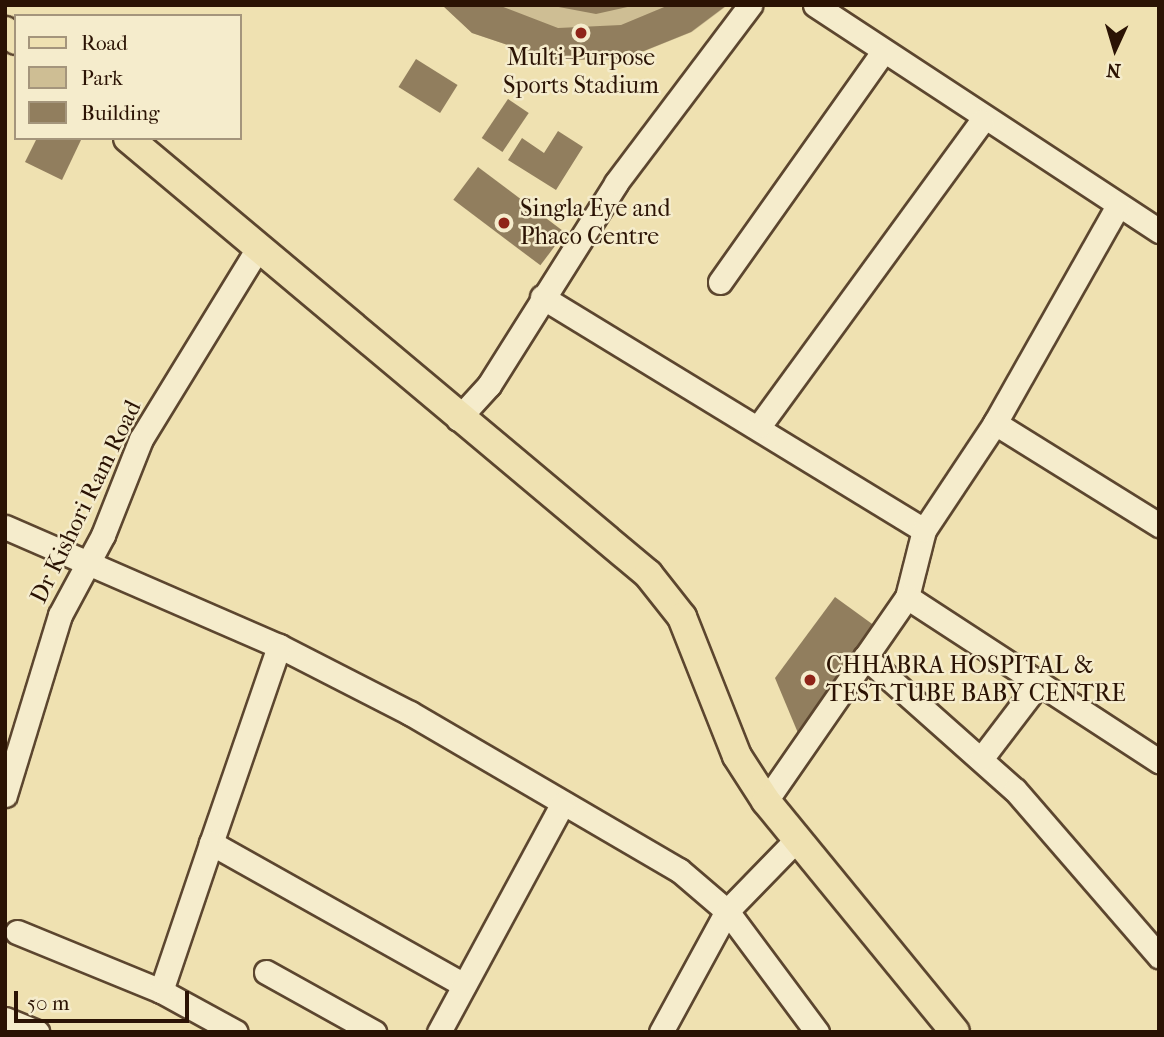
<!DOCTYPE html>
<html>
<head>
<meta charset="utf-8">
<style>
	body { margin:0 }
	#map { position:relative; width:1164px; height:1037px; overflow:hidden; background:#efe1b1; font-family:"IM FELL French Canon",serif }
	div>[style] { position:absolute }
	[style*='--x'] { left:calc(var(--x)*1px); top:calc(var(--y)*1px); width:calc(var(--w)*1px); rotate:calc(var(--a)*1deg) }
	.green>* { inset:0; background:#cebe94 }
	.building>* { inset:0; background:#917e5e; transform-origin:0 0 }
	.roads { filter:drop-shadow(2px 0 #5c462f) drop-shadow(-2px 0 #5c462f) drop-shadow(0 2px #5c462f) drop-shadow(0 -2px #5c462f) }
	.minor>* { height:23px; margin:-11.5px; padding:0 11.5px; transform-origin:11.5px; border-radius:11.5px; background:#f5eccc }
	.major>* { height:28px; margin:-14px; padding:0 14px; transform-origin:14px; border-radius:14px; background:#efe1b1 }
	.dots>* { width:19px; height:19px; translate:-50% -50%; box-sizing:border-box; border:4px solid #f5eccc; border-radius:50% }
	span { translate:-50% -50%; white-space:nowrap; text-align:center; line-height:1.15; -webkit-text-stroke:5px #f5eccc; paint-order:stroke }
	.poi-label { font-size:24px; color:#2b1304 }
	.left { translate:0 -50%; text-align:left }
	.street-label { font-size:24px; color:#2b1304 }
	.frame { position:absolute; inset:0; border:7px solid #2b1304; pointer-events:none }
	.legend { position:absolute; left:14px; top:14px; width:228px; height:126px; box-sizing:border-box; background:#f5eccc; border:2px solid #a4957c; margin:0; padding:9px 12px; list-style:none; font-size:21px; color:#2b1304 }
	.legend li { display:flex; align-items:center; gap:14px; height:35px }
	.legend b { width:35px; border:2px solid #a4957c }
	.north { position:absolute; left:1080px; top:14px; width:70px; height:70px; -webkit-text-stroke:5px #f5eccc; paint-order:stroke; rotate:184deg; font-size:19px; font-weight:700; line-height:28px; text-align:center; color:#2b1304 }
	.north::after { content:''; display:block; margin:auto; width:24px; height:32px; background:#2b1304; clip-path:polygon(50% 0,100% 100%,50% 72%,0 100%) }
	.scale { position:absolute; left:14px; top:991px; width:175px; height:32px; box-sizing:border-box; border:4px solid #2b1304; border-top:0; padding-left:9px; font-size:21px; line-height:24px; white-space:nowrap; color:#2b1304; -webkit-text-stroke:5px #f5eccc; paint-order:stroke }
</style>
</head>
<body>
<div id="map">
	<div class="green">
		<i style="clip-path:polygon(442px 5px,728px 5px,692px 32px,625px 59px,552px 60px,472px 33px)"></i>
	</div>
	<div class="building">
		<i style="clip-path:polygon(442px 5px,498px 5px,558px 28px,621px 25px,669px 5px,727px 5px,691px 32px,624px 59px,552px 60px,472px 33px)"></i>
		<i style="clip-path:polygon(548px 5px,632px 5px,632px 6px,596px 14px)"></i>
		<i style="left:416px;top:59px;width:49px;height:33px;rotate:32deg"></i>
		<i style="left:508px;top:99px;width:25px;height:47px;rotate:34deg"></i>
		<i style="clip-path:polygon(558px 131px,583px 147px,556px 190px,508px 160px,522px 138px,544px 153px)"></i>
		<i style="clip-path:polygon(37px 138px,81px 140px,62px 180px,25px 162px)"></i>
		<i style="left:478px;top:167px;width:109px;height:41px;rotate:37deg"></i>
		<i style="clip-path:polygon(835px 597px,886px 634px,803px 745px,775px 678px)"></i>
	</div>
	<div class="roads">
		<div class="minor">
			<i style="--x:815;--y:5;--w:412;--a:33.3"></i>
			<i style="--x:720;--y:282;--w:281;--a:-54.7"></i>
			<i style="--x:542;--y:297;--w:447;--a:31.4"></i>
			<i style="--x:924;--y:530;--w:69;--a:104.2"></i>
			<i style="--x:907;--y:597;--w:248;--a:124.7"></i>
			<i style="--x:458;--y:419;--w:46;--a:-47.6"></i>
			<i style="--x:489;--y:385;--w:239;--a:-57.8"></i>
			<i style="--x:616;--y:183;--w:223;--a:-53"></i>
			<i style="--x:995;--y:423;--w:193;--a:31.9"></i>
			<i style="--x:760;--y:425;--w:376;--a:-53.9"></i>
			<i style="--x:5;--y:527;--w:299;--a:23.5"></i>
			<i style="--x:279;--y:646;--w:147;--a:27.1"></i>
			<i style="--x:410;--y:713;--w:311;--a:30.3"></i>
			<i style="--x:679;--y:870;--w:63;--a:40.5"></i>
			<i style="--x:727;--y:911;--w:151;--a:53.4"></i>
			<i style="--x:924;--y:530;--w:128;--a:-56.4"></i>
			<i style="--x:995;--y:423;--w:249;--a:-60.5"></i>
			<i style="--x:907;--y:597;--w:301;--a:33.1"></i>
			<i style="--x:279;--y:646;--w:208;--a:109"></i>
			<i style="--x:211;--y:843;--w:290;--a:29.3"></i>
			<i style="--x:865;--y:657;--w:200;--a:41.6"></i>
			<i style="--x:1015;--y:790;--w:220;--a:49.1"></i>
			<i style="--x:981;--y:759;--w:96;--a:-52.7"></i>
			<i style="--x:5;--y:795;--w:188;--a:-73"></i>
			<i style="--x:60;--y:615;--w:91;--a:-61.7"></i>
			<i style="--x:103;--y:535;--w:103;--a:-68.4"></i>
			<i style="--x:141;--y:439;--w:220;--a:-58.5"></i>
			<i style="--x:17;--y:932;--w:156;--a:22.3"></i>
			<i style="--x:161;--y:991;--w:85;--a:28.7"></i>
			<i style="--x:266;--y:972;--w:124;--a:29.1"></i>
			<i style="--x:161;--y:991;--w:156;--a:-71.3"></i>
			<i style="--x:5;--y:1019;--w:35;--a:22"></i>
			<i style="--x:439;--y:1032;--w:260;--a:-61.6"></i>
			<i style="--x:661;--y:1032;--w:138;--a:-61.4"></i>
			<i style="--x:727;--y:911;--w:98;--a:-45.8"></i>
		</div>
		<div class="major">
			<i style="--x:5;--y:31;--w:14;--a:39"></i>
			<i style="--x:128;--y:138;--w:679;--a:39.98"></i>
			<i style="--x:648;--y:574;--w:55;--a:51.7"></i>
			<i style="--x:682;--y:617;--w:149;--a:68.4"></i>
			<i style="--x:737;--y:756;--w:54;--a:57.2"></i>
			<i style="--x:766;--y:801;--w:298;--a:50.7"></i>
		</div>
	</div>
	<div class="dots">
		<i style="left:581px;top:33px;background:#8f2418"></i>
		<i style="left:504px;top:223px;background:#8f2418"></i>
		<i style="left:810px;top:680px;background:#8f2418"></i>
	</div>
	<div class="poi-label">
		<span style="left:581px;top:72px">Multi-Purpose<br>Sports Stadium</span>
		<span class="left" style="left:520px;top:223px">Singla Eye and<br>Phaco Centre</span>
		<span class="left" style="left:826px;top:680px">CHHABRA HOSPITAL &amp;<br>TEST TUBE BABY CENTRE</span>
	</div>
	<div class="street-label">
		<span style="left:86px;top:502px;rotate:-64deg">Dr Kishori Ram Road</span>
	</div>
	<div class="frame"></div>
	<ul class="legend">
	<li><b style="height:9px;background:#efe1b1"></b>Road</li>
	<li><b style="height:19px;background:#cebe94"></b>Park</li>
	<li><b style="height:19px;background:#917e5e"></b>Building</li>
	</ul>
	<div class="north">N</div>
	<div class="scale">50 m</div>
</div>
</body>
</html>
